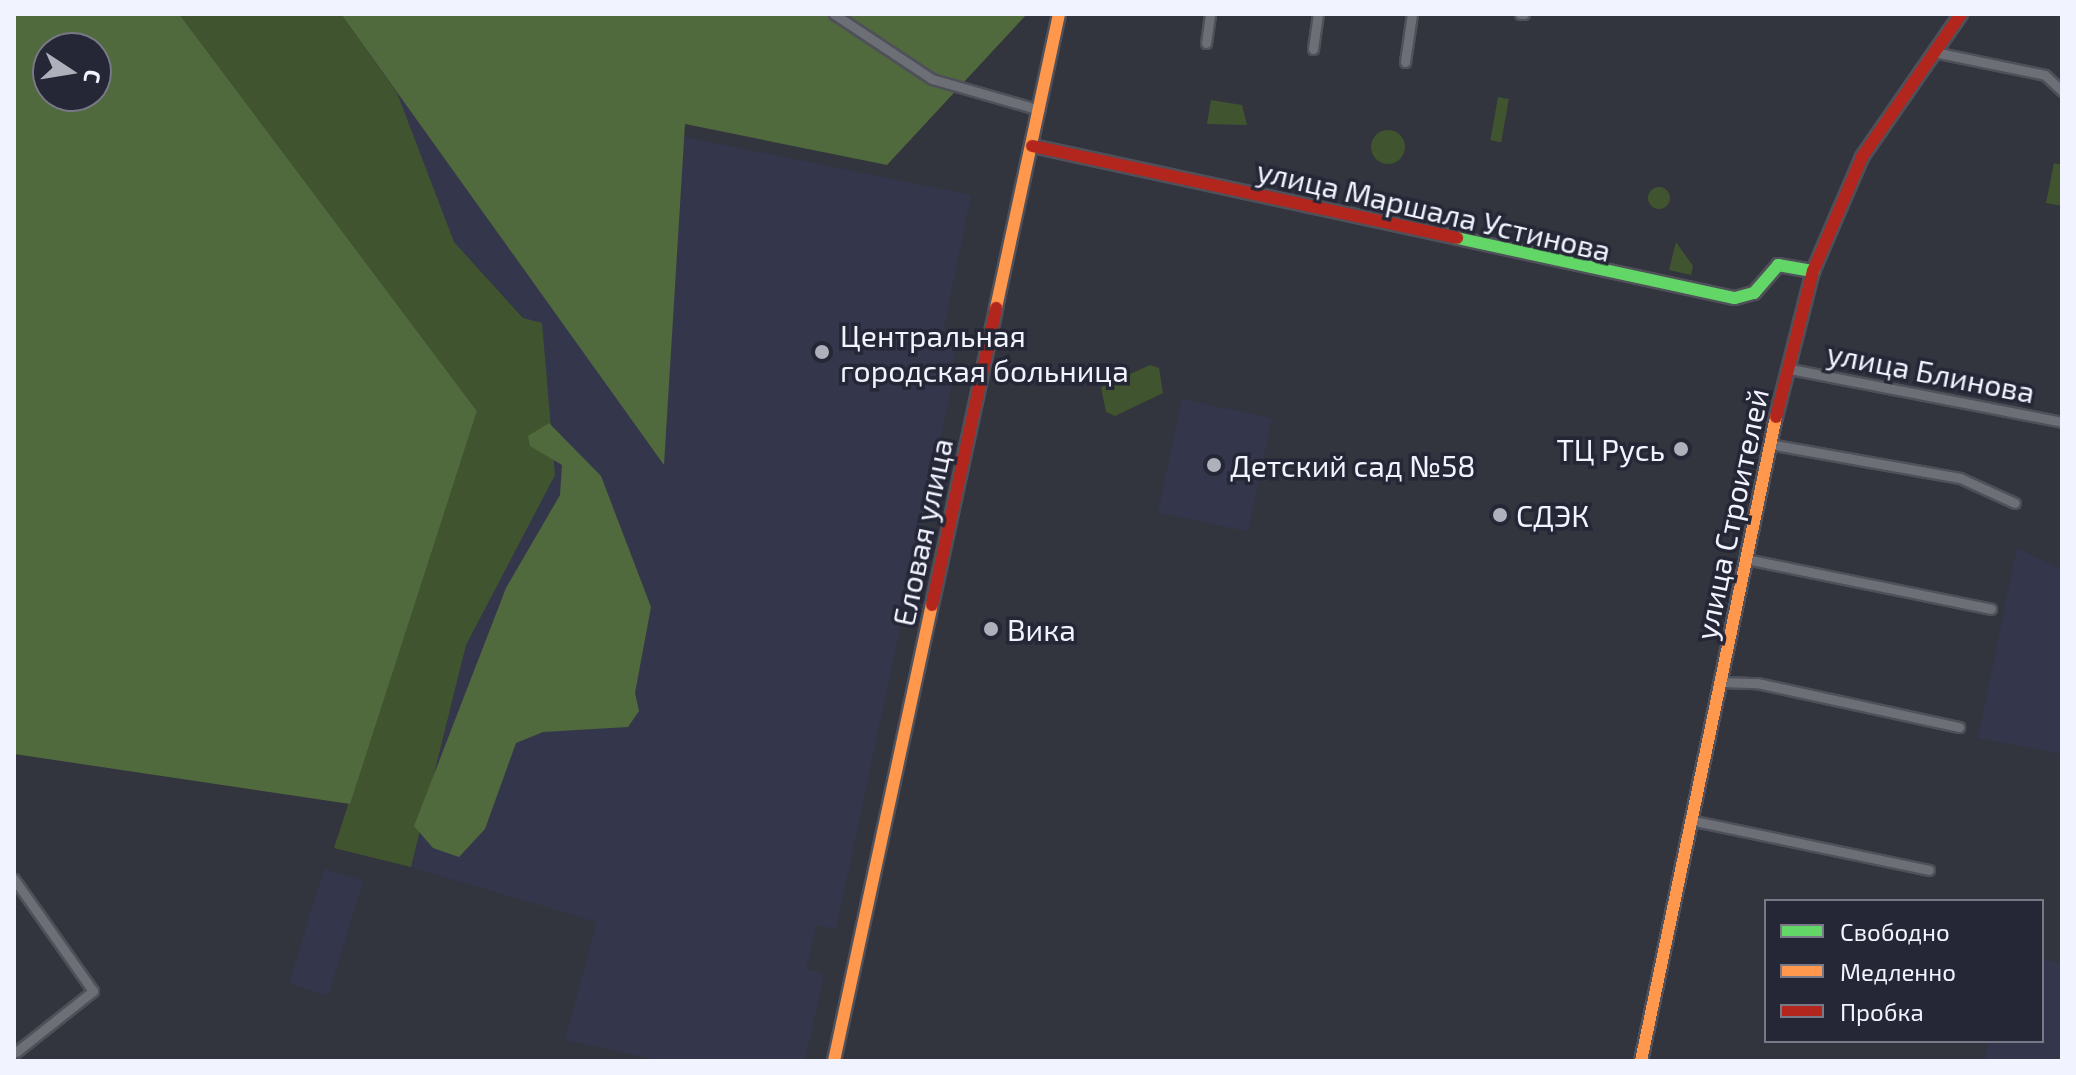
<!DOCTYPE html>
<html>
<head>
<meta charset="utf-8">
<style>
	body { margin:0 }
	#map { position:relative; width:2076px; height:1075px; overflow:hidden; background:#32343e; font-family:"Exo 2",sans-serif }
	div>[style] { position:absolute }
	[style*='--x'] { left:calc(var(--x)*1px); top:calc(var(--y)*1px); width:calc(var(--w)*1px); rotate:calc(var(--a)*1deg) }
	.built>* { inset:0; background:#34374c; transform-origin:0 0 }
	.green>* { inset:0; background:#40552f; transform-origin:0 0 }
	.round { border-radius:50% }
	.forest>* { inset:0; background:#50693d }
	.roads { filter:drop-shadow(2px 0 #4f5059) drop-shadow(-2px 0 #4f5059) drop-shadow(0 2px #4f5059) drop-shadow(0 -2px #4f5059) }
	.street>* { height:9px; margin:-4.5px; padding:0 4.5px; transform-origin:4.5px; border-radius:4.5px; background:#6d6f76 }
	.fast>* { height:12px; margin:-6px; padding:0 6px; transform-origin:6px; border-radius:6px; background:#63d668 }
	.slow>* { height:12px; margin:-6px; padding:0 6px; transform-origin:6px; border-radius:6px; background:#ff974d }
	.jam>* { height:12px; margin:-6px; padding:0 6px; transform-origin:6px; border-radius:6px; background:#b3261e }
	.dots>* { width:22px; height:22px; translate:-50% -50%; box-sizing:border-box; border:4px solid #252737; border-radius:50% }
	span { translate:-50% -50%; white-space:nowrap; text-align:center; line-height:1.15; -webkit-text-stroke:7px #252737; paint-order:stroke }
	.street-label { font-size:30px; color:#f1f3ff }
	.poi-label { font-size:30px; color:#f1f3ff }
	.left { translate:0 -50%; text-align:left }
	.right { translate:-100% -50%; text-align:right }
	.frame { position:absolute; inset:0; border:16px solid #f1f3ff; pointer-events:none }
	.legend { position:absolute; left:1764px; top:899px; width:280px; height:144px; box-sizing:border-box; background:#252737; border:2px solid #777987; margin:0; padding:10px 14px; list-style:none; font-size:24px; color:#f1f3ff }
	.legend li { display:flex; align-items:center; gap:16px; height:40px }
	.legend b { width:40px; border:2px solid #777987 }
	.north { position:absolute; left:32px; top:32px; width:80px; height:80px; box-sizing:border-box; background:#252737; border:2px solid #777987; border-radius:50%; rotate:102deg; font-size:22px; font-weight:700; line-height:32px; text-align:center; color:#f1f3ff }
	.north::after { content:''; display:block; margin:auto; width:28px; height:36px; background:#aeb0bb; clip-path:polygon(50% 0,100% 100%,50% 72%,0 100%) }
</style>
</head>
<body>
<div id="map">
	<div class="built">
		<i style="clip-path:polygon(410px 81px,971px 195px,941px 342px,955px 345px,952px 384px,836px 929px,816px 925px,806px 969px,824px 974px,805px 1061px,663px 1061px,565px 1040px,597px 922px,411px 867px,466px 645px,555px 475px,524px 318px,454px 242px,395px 95px)"></i>
		<i style="left:1182px;top:399px;width:92px;height:116px;rotate:12deg"></i>
		<i style="clip-path:polygon(2017px 548px,2062px 570px,2062px 754px,1978px 738px)"></i>
		<i style="left:324px;top:869px;width:41px;height:120px;rotate:17deg"></i>
		<i style="clip-path:polygon(2042px 959px,2062px 963px,2062px 1061px,1985px 1061px,1989px 1041px,2042px 1041px)"></i>
	</div>
	<div class="green">
		<i style="clip-path:polygon(179px 14px,341px 14px,397px 93px,454px 242px,523px 318px,542px 323px,555px 475px,466px 645px,411px 867px,334px 848px,477px 411px)"></i>
		<i style="left:1498px;top:97px;width:11px;height:44px;rotate:10deg"></i>
		<i style="clip-path:polygon(1211px 100px,1242px 105px,1247px 125px,1207px 124px)"></i>
		<i class="round" style="left:1371px;top:130px;width:34px;height:34px"></i>
		<i style="clip-path:polygon(2054px 163px,2062px 165px,2062px 206px,2046px 203px)"></i>
		<i class="round" style="left:1648px;top:187px;width:22px;height:22px"></i>
		<i style="clip-path:polygon(1676px 242px,1693px 266px,1691px 275px,1669px 270px)"></i>
		<i style="clip-path:polygon(1150px 365px,1159px 368px,1163px 393px,1115px 416px,1106px 412px,1101px 387px)"></i>
	</div>
	<div class="forest">
		<i style="clip-path:polygon(evenodd,14px 14px,179px 14px,477px 411px,350px 804px,14px 754px,14px 14px,48px 48px,96px 48px,96px 96px,48px 96px,48px 48px)"></i>
		<i style="clip-path:polygon(341px 14px,1027px 14px,887px 165px,685px 124px,664px 465px)"></i>
		<i style="clip-path:polygon(549px 423px,601px 476px,651px 607px,635px 693px,639px 711px,628px 727px,543px 732px,516px 743px,485px 829px,459px 857px,433px 848px,414px 826px,506px 588px,560px 495px,562px 465px,530px 446px,528px 436px)"></i>
	</div>
	<div class="roads">
		<div class="street">
			<i style="--x:834;--y:14;--w:118;--a:33.6"></i>
			<i style="--x:932;--y:79;--w:112;--a:16"></i>
			<i style="--x:1520;--y:14;--w:4;--a:0"></i>
			<i style="--x:1206;--y:43;--w:29;--a:-82"></i>
			<i style="--x:1313;--y:49;--w:35;--a:-82"></i>
			<i style="--x:1934;--y:52;--w:113;--a:11.7"></i>
			<i style="--x:2045;--y:75;--w:23;--a:43"></i>
			<i style="--x:1405;--y:62;--w:49;--a:-81.7"></i>
			<i style="--x:1790;--y:369;--w:277;--a:11"></i>
			<i style="--x:1769;--y:444;--w:194;--a:10.1"></i>
			<i style="--x:1960;--y:478;--w:60;--a:24.4"></i>
			<i style="--x:1746;--y:559;--w:250;--a:11.5"></i>
			<i style="--x:1722;--y:682;--w:35;--a:2"></i>
			<i style="--x:1757;--y:683;--w:207;--a:12.3"></i>
			<i style="--x:1690;--y:820;--w:244;--a:11.8"></i>
			<i style="--x:14;--y:879;--w:137;--a:54.8"></i>
			<i style="--x:93;--y:991;--w:98;--a:141.6"></i>
		</div>
		<div class="fast">
			<i style="--x:1457;--y:238;--w:284;--a:12.2"></i>
			<i style="--x:1735;--y:298;--w:20;--a:-15"></i>
			<i style="--x:1754;--y:293;--w:37;--a:-49"></i>
			<i style="--x:1778;--y:265;--w:36;--a:10"></i>
		</div>
		<div class="slow">
			<i style="--x:996;--y:308;--w:301;--a:-77.9"></i>
			<i style="--x:834;--y:1061;--w:466;--a:-77.9"></i>
			<i style="--x:1641;--y:1061;--w:658;--a:-78.16"></i>
		</div>
		<div class="jam">
			<i style="--x:1032;--y:146;--w:435;--a:12.2"></i>
			<i style="--x:1776;--y:417;--w:151;--a:-75.8"></i>
			<i style="--x:1813;--y:271;--w:124;--a:-66.7"></i>
			<i style="--x:1862;--y:157;--w:174;--a:-55.3"></i>
			<i style="--x:932;--y:605;--w:304;--a:-77.8"></i>
		</div>
	</div>
	<div class="dots">
		<i style="left:822px;top:352px;background:#aeb0bb"></i>
		<i style="left:1681px;top:449px;background:#aeb0bb"></i>
		<i style="left:1214px;top:465px;background:#aeb0bb"></i>
		<i style="left:1500px;top:515px;background:#aeb0bb"></i>
		<i style="left:991px;top:629px;background:#aeb0bb"></i>
	</div>
	<div class="street-label">
		<span style="left:1434px;top:210px;rotate:13deg">улица Маршала Устинова</span>
		<span style="left:1931px;top:372px;rotate:11deg">улица Блинова</span>
		<span style="left:1731px;top:514px;rotate:-78deg">улица Строителей</span>
		<span style="left:922px;top:532px;rotate:-78deg">Еловая улица</span>
	</div>
	<div class="poi-label">
		<span class="left" style="left:840px;top:352px">Центральная<br>городская больница</span>
		<span class="right" style="left:1665px;top:449px">ТЦ Русь</span>
		<span class="left" style="left:1230px;top:465px">Детский сад №58</span>
		<span class="left" style="left:1516px;top:515px">СДЭК</span>
		<span class="left" style="left:1007px;top:629px">Вика</span>
	</div>
	<div class="frame"></div>
	<ul class="legend">
	<li><b style="height:10px;background:#63d668"></b>Свободно</li>
	<li><b style="height:10px;background:#ff974d"></b>Медленно</li>
	<li><b style="height:10px;background:#b3261e"></b>Пробка</li>
	</ul>
	<div class="north">С</div>
</div>
</body>
</html>
